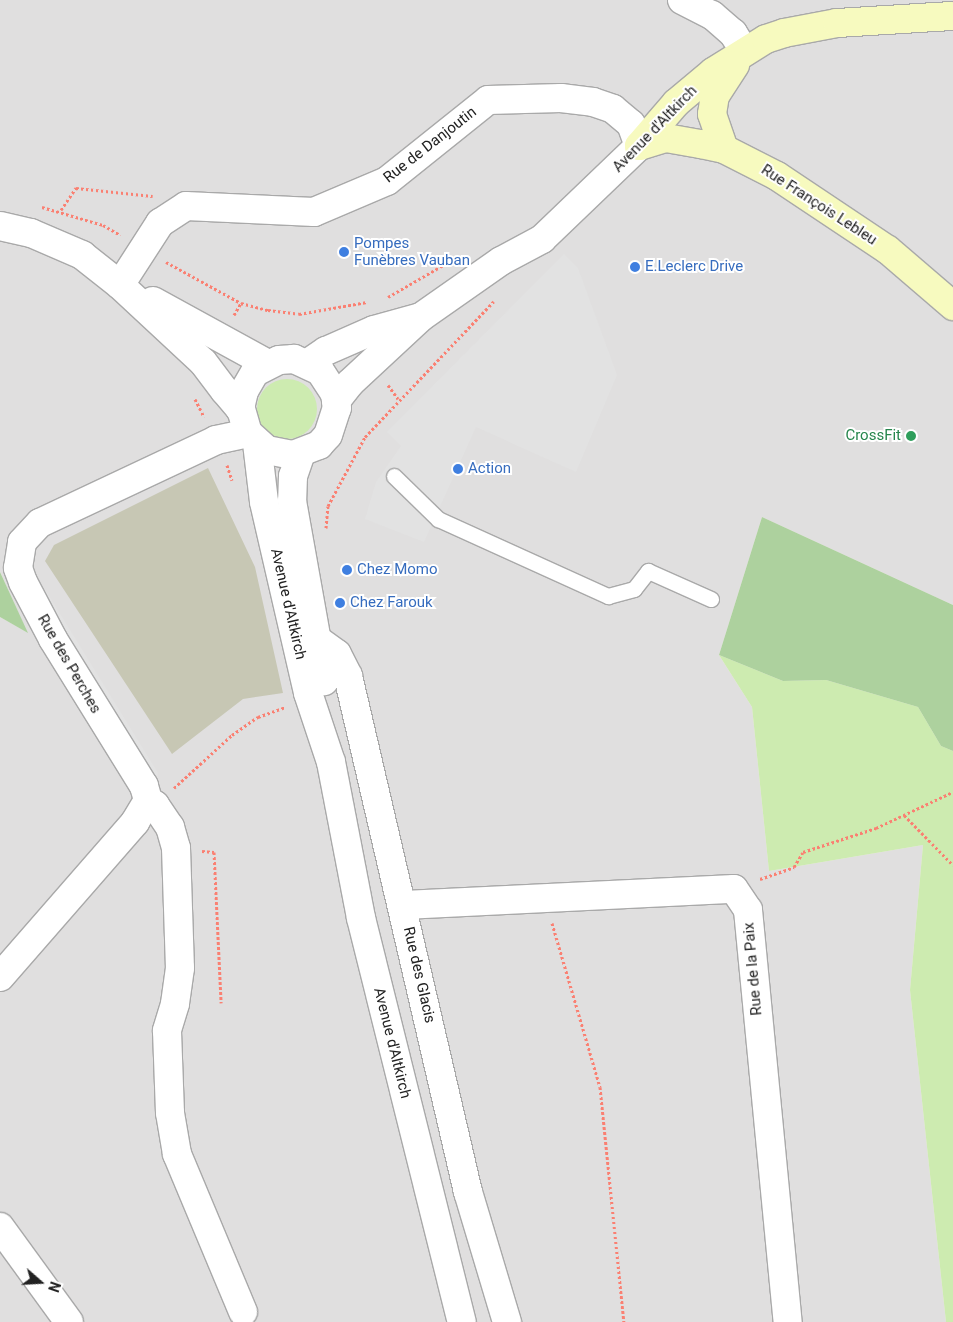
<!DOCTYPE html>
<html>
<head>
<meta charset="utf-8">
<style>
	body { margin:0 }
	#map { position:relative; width:953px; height:1322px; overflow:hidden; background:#f2efe9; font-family:Roboto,sans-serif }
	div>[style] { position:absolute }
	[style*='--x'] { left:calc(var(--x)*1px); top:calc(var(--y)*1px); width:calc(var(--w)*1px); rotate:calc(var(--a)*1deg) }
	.residential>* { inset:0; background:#e0dfdf }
	.construction>* { inset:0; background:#c7c7b4 }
	.grass>* { inset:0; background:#cdebb0 }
	.round { border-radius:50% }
	.forest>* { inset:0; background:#add19e }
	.parking>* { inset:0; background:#e2e2e2 }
	.path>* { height:3px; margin-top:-1.5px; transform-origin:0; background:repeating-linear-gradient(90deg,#fa8072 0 2.5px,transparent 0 5px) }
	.roads { filter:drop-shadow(1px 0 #a9a9a9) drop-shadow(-1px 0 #a9a9a9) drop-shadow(0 1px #a9a9a9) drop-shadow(0 -1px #a9a9a9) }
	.service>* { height:15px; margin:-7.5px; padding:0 7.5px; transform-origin:7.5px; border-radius:7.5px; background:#fff }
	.minor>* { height:28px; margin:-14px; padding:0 14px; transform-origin:14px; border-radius:14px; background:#fff }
	.tertiary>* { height:28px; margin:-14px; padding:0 14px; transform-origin:14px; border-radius:14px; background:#fff }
	.secondary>* { height:28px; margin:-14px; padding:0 14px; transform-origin:14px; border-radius:14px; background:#f7fabf }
	.dots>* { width:14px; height:14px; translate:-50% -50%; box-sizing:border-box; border:2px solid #fff; border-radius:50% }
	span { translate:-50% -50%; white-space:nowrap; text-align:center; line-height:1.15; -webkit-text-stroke:4px #fff; paint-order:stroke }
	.street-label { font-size:15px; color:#222 }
	.shop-label { font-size:15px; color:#366cbe }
	.left { translate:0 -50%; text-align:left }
	.leisure-label { font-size:15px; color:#27864d }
	.right { translate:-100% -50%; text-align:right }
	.north { position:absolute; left:15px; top:1257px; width:50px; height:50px; -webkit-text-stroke:4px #fff; paint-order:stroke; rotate:109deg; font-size:14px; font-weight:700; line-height:20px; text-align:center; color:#222 }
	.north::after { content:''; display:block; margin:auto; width:18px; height:22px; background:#222; clip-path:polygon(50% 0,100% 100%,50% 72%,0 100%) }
</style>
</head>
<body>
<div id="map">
	<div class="residential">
		<i style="clip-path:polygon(0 0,953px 0,953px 605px,762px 517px,719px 655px,752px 707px,769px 871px,923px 845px,910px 990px,946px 1322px,0 1322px,0 617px,27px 632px,0 572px)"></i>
	</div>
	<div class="construction">
		<i style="clip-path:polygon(208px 468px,255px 567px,283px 693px,243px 699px,172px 754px,45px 561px,54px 545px)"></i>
	</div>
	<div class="grass">
		<i class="round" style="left:257px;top:379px;width:60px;height:60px"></i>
		<i style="clip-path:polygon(719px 655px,783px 681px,826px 680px,918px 707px,941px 746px,953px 751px,953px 1322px,946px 1322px,910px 990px,923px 845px,769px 871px,752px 707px)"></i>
	</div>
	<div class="forest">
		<i style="clip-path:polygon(762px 517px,953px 605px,953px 751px,941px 746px,918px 707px,826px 680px,783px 681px,719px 655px)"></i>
		<i style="clip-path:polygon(0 572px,28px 633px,0 617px)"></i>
	</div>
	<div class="parking">
		<i style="clip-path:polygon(564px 254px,578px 268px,617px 375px,576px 472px,476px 427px,424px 542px,365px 519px,376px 482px,401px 446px,387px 432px)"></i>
		<i style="clip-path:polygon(32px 588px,46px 591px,158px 773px,157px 785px)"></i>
	</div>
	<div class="path">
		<i style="--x:42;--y:207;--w:64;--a:16.4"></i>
		<i style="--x:103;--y:225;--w:20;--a:30"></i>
		<i style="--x:61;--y:210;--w:27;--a:-56"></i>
		<i style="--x:76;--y:188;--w:77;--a:5.9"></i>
		<i style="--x:166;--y:262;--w:85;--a:28.7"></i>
		<i style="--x:241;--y:303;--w:28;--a:15"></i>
		<i style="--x:268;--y:310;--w:31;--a:7"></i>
		<i style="--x:299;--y:314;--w:69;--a:-10"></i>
		<i style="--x:388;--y:297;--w:74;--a:-30"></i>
		<i style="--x:234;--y:315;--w:14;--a:-60"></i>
		<i style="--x:388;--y:385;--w:17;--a:54"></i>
		<i style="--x:195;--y:399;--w:20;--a:63"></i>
		<i style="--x:227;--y:465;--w:16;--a:72"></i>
		<i style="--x:326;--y:528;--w:22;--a:-85"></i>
		<i style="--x:328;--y:506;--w:78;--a:-61.8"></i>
		<i style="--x:365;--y:437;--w:187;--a:-46.5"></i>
		<i style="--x:174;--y:788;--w:79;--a:-42.4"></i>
		<i style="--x:232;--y:735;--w:32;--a:-35"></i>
		<i style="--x:258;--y:717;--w:29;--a:-20"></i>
		<i style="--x:904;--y:815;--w:70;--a:45.6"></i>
		<i style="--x:202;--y:851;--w:12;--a:5"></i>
		<i style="--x:214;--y:852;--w:151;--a:87.3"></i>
		<i style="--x:760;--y:879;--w:36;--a:-19"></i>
		<i style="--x:794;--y:867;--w:17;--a:-59"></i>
		<i style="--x:803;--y:852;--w:77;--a:-18.2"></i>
		<i style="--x:876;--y:828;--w:85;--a:-25.1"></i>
		<i style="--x:552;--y:923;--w:171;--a:73.7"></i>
		<i style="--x:600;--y:1087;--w:236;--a:84.2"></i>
	</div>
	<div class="roads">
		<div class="service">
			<i style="--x:394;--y:476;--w:62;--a:44.3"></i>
			<i style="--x:438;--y:519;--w:187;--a:24.4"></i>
			<i style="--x:608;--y:596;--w:27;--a:-15"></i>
			<i style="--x:634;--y:589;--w:23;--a:-52"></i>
			<i style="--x:648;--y:571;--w:69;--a:24"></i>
		</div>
		<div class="minor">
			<i style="--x:682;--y:0;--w:34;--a:27"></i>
			<i style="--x:712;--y:15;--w:28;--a:41"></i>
			<i style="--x:733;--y:33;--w:22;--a:58"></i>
			<i style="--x:120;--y:285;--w:74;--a:-57.2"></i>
			<i style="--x:160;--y:223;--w:31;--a:-33"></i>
			<i style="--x:186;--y:206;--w:128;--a:2.7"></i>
			<i style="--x:314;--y:212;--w:79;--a:-23"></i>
			<i style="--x:387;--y:181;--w:129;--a:-38.7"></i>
			<i style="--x:488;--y:100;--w:73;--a:-1.6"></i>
			<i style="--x:561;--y:98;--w:32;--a:7"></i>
			<i style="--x:593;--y:102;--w:21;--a:19"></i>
			<i style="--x:613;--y:109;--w:23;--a:40"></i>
			<i style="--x:631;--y:124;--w:23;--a:70"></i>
			<i style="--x:315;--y:638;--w:27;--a:36"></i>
			<i style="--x:337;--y:654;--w:25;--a:63"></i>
			<i style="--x:348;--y:676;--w:530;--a:76.91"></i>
			<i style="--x:468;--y:1192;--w:136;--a:73.3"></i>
			<i style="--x:148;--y:800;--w:9;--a:36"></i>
			<i style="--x:155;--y:805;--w:27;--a:56"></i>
			<i style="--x:170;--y:827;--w:22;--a:74"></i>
			<i style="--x:176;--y:848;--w:120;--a:88.1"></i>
			<i style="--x:180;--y:968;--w:36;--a:98"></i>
			<i style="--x:175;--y:1004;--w:28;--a:107"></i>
			<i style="--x:167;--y:1031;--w:82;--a:87.9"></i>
			<i style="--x:170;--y:1113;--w:42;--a:80.3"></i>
			<i style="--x:177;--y:1154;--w:171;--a:67.3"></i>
			<i style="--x:404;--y:905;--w:330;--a:-2.8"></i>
			<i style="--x:734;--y:889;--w:25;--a:56"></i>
			<i style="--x:748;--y:910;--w:414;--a:84.5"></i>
			<i style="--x:0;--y:977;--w:206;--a:-48.9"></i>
			<i style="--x:135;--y:822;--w:26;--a:-59"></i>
			<i style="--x:148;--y:800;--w:15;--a:-106"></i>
			<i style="--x:144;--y:786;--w:173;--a:-121.8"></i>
			<i style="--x:53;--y:639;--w:64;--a:-117.8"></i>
			<i style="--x:23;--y:582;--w:15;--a:-110"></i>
			<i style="--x:18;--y:568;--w:26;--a:-81"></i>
			<i style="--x:22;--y:542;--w:26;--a:-47"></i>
			<i style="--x:40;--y:523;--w:195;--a:-25.2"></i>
			<i style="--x:216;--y:440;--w:33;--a:-12"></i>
			<i style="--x:0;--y:1227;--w:117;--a:54"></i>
		</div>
		<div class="tertiary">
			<i style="--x:0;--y:226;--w:32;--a:13"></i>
			<i style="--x:31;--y:233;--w:56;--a:23.3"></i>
			<i style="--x:82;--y:255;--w:48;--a:38.3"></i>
			<i style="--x:120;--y:285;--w:113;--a:42.9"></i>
			<i style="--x:203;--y:362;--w:36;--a:53"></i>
			<i style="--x:225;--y:391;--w:23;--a:50"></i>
			<i style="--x:240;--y:409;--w:1;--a:0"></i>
			<i style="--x:241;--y:409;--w:25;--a:74"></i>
			<i style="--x:248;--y:433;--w:25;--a:42"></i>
			<i style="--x:267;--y:450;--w:26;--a:11"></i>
			<i style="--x:293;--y:455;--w:28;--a:-21"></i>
			<i style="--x:319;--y:445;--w:13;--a:-48"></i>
			<i style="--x:328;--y:435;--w:28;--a:-72"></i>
			<i style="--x:337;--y:408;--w:14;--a:-98"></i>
			<i style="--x:335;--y:394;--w:27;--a:-123"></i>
			<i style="--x:320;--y:371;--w:29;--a:-155"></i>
			<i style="--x:294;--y:359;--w:15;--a:176"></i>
			<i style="--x:279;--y:360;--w:27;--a:153"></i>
			<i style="--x:255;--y:372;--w:22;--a:120"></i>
			<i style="--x:244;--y:391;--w:18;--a:103"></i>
			<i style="--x:153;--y:301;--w:131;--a:28.7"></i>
			<i style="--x:308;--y:363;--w:22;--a:-34"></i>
			<i style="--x:326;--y:351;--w:52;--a:-23.6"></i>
			<i style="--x:374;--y:330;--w:45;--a:-15.6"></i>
			<i style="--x:336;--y:401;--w:23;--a:-52"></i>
			<i style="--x:350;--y:383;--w:97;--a:-42.9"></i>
			<i style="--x:421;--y:317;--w:98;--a:-35"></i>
			<i style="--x:501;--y:261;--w:47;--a:-28.2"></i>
			<i style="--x:542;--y:239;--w:134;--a:-43.8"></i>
			<i style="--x:257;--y:443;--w:59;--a:83.2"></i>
			<i style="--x:264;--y:502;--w:196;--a:77"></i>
			<i style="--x:308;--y:693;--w:73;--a:71.6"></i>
			<i style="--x:331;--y:762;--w:159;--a:79.1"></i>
			<i style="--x:361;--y:918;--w:416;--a:76"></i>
			<i style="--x:301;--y:453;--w:24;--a:109"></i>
			<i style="--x:293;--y:476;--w:25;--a:92"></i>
			<i style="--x:292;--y:501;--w:183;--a:79.9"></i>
		</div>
		<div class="secondary">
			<i style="--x:639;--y:146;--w:28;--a:-17"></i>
			<i style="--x:666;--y:138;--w:36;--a:10"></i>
			<i style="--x:701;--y:144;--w:24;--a:12"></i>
			<i style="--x:724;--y:149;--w:59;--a:27"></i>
			<i style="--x:777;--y:176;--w:133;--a:33.7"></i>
			<i style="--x:888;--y:250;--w:86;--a:40.7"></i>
			<i style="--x:639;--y:146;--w:57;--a:-49.3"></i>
			<i style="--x:676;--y:103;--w:48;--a:-40"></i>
			<i style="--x:713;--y:72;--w:62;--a:-31.9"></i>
			<i style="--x:766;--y:39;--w:19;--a:-18"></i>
			<i style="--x:784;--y:33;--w:54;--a:-10.7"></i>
			<i style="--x:837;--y:23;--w:116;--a:-3.5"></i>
			<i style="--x:724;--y:149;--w:37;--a:-109"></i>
			<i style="--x:712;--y:114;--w:18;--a:-81"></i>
			<i style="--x:715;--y:96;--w:37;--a:-57"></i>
		</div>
	</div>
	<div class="dots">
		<i style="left:344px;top:252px;background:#3f7fe0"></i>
		<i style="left:635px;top:267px;background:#3f7fe0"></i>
		<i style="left:911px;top:436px;background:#2e9e5b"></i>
		<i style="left:458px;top:469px;background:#3f7fe0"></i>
		<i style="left:347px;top:570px;background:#3f7fe0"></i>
		<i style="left:340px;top:603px;background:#3f7fe0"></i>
	</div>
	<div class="street-label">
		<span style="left:655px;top:129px;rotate:-46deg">Avenue d'Altkirch</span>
		<span style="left:430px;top:145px;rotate:-38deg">Rue de Danjoutin</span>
		<span style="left:819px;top:205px;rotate:33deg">Rue François Lebleu</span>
		<span style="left:288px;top:604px;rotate:77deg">Avenue d'Altkirch</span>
		<span style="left:69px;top:664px;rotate:60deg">Rue des Perches</span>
		<span style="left:753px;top:969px;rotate:-95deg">Rue de la Paix</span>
		<span style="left:419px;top:975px;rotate:77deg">Rue des Glacis</span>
		<span style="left:392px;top:1043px;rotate:76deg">Avenue d'Altkirch</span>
	</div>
	<div class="shop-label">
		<span class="left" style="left:354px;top:252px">Pompes<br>Funèbres Vauban</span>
		<span class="left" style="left:645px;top:267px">E.Leclerc Drive</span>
		<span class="left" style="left:468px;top:469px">Action</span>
		<span class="left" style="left:357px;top:570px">Chez Momo</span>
		<span class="left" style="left:350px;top:603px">Chez Farouk</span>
	</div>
	<div class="leisure-label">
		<span class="right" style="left:901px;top:436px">CrossFit</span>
	</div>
	<div class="north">N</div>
</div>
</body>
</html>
